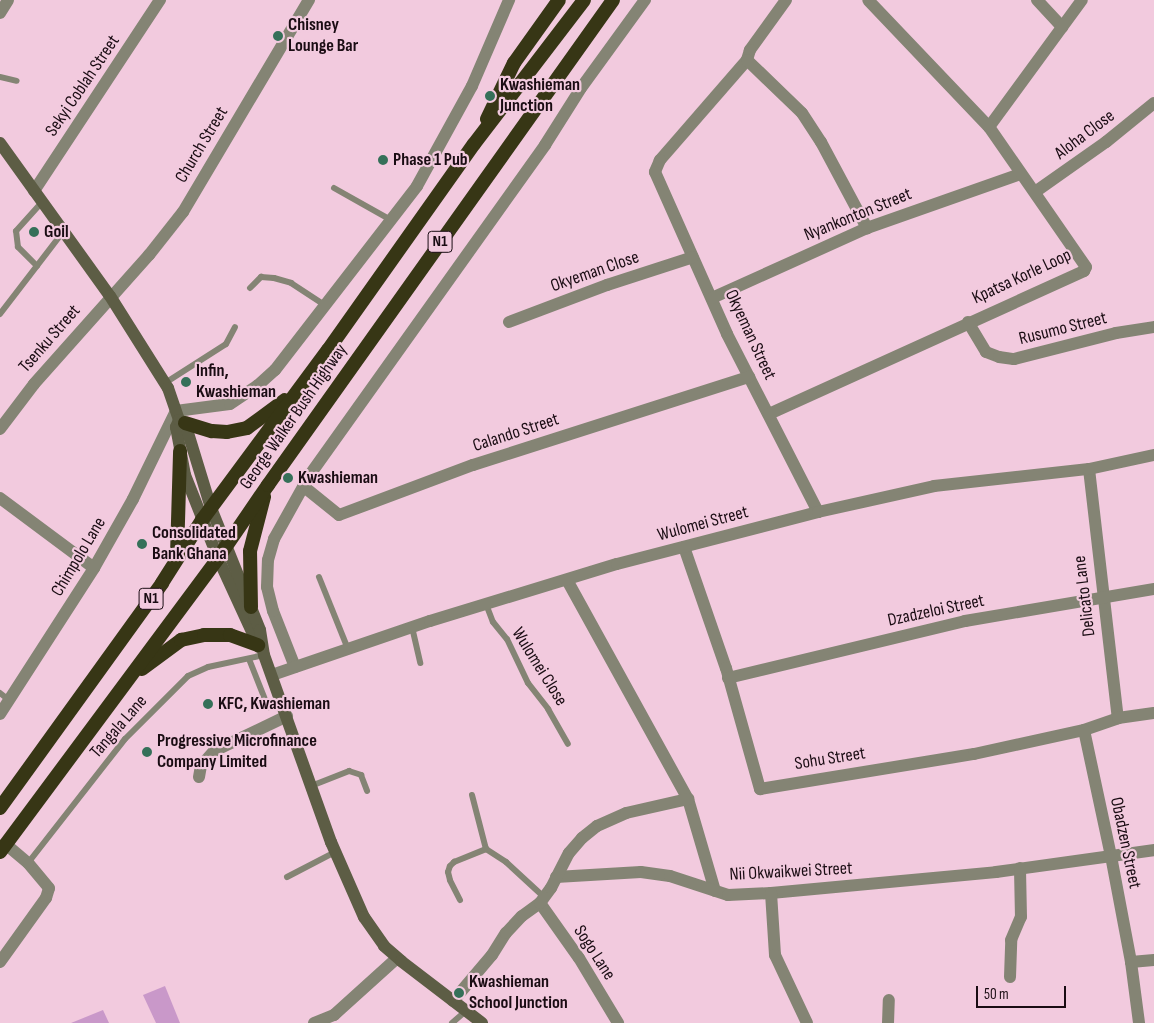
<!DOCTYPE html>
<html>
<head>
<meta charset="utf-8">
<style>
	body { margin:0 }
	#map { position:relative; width:1154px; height:1023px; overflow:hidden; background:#f2cade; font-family:"Sofia Sans Condensed",sans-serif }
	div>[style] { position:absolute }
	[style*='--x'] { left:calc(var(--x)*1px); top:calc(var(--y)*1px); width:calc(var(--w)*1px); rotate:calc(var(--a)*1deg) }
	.building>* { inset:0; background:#c998c9 }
	.service>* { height:6px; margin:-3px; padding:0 3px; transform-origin:3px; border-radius:3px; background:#848474 }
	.minor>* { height:12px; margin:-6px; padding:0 6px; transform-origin:6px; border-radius:6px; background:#848474 }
	.secondary>* { height:12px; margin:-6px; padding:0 6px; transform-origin:6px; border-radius:6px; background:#5d5d45 }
	.trunk>* { height:14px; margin:-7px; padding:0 7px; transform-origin:7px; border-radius:7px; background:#373615 }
	.dots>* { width:14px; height:14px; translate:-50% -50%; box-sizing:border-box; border:2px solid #f2cade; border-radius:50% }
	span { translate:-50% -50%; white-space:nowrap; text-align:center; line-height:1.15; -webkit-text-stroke:4.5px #f2cade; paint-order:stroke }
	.shield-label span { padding:1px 4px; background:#f2cade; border:1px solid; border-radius:4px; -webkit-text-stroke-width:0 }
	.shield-label { font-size:16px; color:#1a0c13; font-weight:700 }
	.poi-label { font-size:18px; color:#1a0c13; font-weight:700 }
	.left { translate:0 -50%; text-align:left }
	.street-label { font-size:18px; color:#1a0c13 }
	.scale { position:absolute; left:976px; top:986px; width:90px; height:22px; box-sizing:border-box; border:2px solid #1a0c13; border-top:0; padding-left:6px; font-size:15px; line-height:18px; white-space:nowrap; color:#1a0c13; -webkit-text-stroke:4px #f2cade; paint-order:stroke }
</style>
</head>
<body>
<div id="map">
	<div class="building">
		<i style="clip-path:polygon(165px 986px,180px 1023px,156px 1023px,143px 995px)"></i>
		<i style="clip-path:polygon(103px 1010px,109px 1023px,71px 1023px)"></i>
	</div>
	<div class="service">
		<i style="--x:0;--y:77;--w:17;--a:13"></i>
		<i style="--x:334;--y:188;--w:65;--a:29.3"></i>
		<i style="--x:37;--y:266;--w:27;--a:-135"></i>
		<i style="--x:18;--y:247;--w:16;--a:-97"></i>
		<i style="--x:16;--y:231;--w:39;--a:-48"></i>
		<i style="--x:250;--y:288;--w:16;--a:-45"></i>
		<i style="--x:261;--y:277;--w:13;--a:4"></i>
		<i style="--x:274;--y:278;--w:18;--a:16"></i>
		<i style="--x:291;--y:283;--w:42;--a:33.3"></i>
		<i style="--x:0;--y:314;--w:103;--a:-52.5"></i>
		<i style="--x:165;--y:383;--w:72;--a:-32.6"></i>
		<i style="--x:226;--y:344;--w:19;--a:-62"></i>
		<i style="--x:319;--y:577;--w:78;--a:68.1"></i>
		<i style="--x:486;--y:604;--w:19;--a:69"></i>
		<i style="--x:493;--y:622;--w:22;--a:51"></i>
		<i style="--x:507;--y:639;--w:49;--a:64.5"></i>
		<i style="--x:528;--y:683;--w:33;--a:52"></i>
		<i style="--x:548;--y:709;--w:40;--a:60.3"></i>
		<i style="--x:412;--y:627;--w:37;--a:77"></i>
		<i style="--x:249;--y:659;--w:52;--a:68.4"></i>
		<i style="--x:268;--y:707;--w:14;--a:-17"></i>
		<i style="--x:0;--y:693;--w:11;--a:38"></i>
		<i style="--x:311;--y:786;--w:41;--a:-21.5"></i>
		<i style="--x:349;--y:771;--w:13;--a:18"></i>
		<i style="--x:361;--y:775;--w:17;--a:69"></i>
		<i style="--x:472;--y:795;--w:56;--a:75.5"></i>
		<i style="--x:486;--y:849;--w:24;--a:33"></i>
		<i style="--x:506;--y:862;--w:52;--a:42.6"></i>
		<i style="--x:28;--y:863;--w:157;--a:-52"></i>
		<i style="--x:125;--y:739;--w:89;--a:-45"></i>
		<i style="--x:188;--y:676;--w:22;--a:-24"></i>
		<i style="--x:208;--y:667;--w:57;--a:-12.1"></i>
		<i style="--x:287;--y:877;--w:54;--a:-27.5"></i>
		<i style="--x:460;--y:900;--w:22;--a:-117"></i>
		<i style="--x:450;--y:880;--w:8;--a:-104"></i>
		<i style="--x:448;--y:872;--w:6;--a:-72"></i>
		<i style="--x:450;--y:866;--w:6;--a:-45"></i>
		<i style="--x:454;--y:862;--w:35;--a:-22"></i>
		<i style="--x:452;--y:1023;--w:18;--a:-41"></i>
	</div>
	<div class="minor">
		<i style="--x:786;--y:0;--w:62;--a:125.8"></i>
		<i style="--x:750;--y:50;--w:10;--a:107"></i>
		<i style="--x:747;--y:60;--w:133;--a:131"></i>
		<i style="--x:660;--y:160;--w:13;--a:113"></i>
		<i style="--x:655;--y:172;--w:177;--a:66"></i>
		<i style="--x:727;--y:334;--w:200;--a:62.9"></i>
		<i style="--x:1037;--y:0;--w:37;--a:47"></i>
		<i style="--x:0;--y:13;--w:15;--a:-58"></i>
		<i style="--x:747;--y:60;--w:76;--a:43.9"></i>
		<i style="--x:802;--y:113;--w:35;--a:57"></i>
		<i style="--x:821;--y:142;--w:98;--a:61.9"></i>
		<i style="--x:989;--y:127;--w:157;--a:-53.8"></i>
		<i style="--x:34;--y:191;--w:229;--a:-56.6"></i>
		<i style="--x:1035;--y:192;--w:87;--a:-35.2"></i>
		<i style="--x:1106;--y:142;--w:62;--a:-39.1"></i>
		<i style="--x:712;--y:298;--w:170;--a:-24.3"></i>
		<i style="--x:867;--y:228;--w:162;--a:-19.4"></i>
		<i style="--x:509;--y:322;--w:105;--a:-20.7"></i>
		<i style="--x:607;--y:285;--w:90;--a:-18"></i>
		<i style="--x:968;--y:322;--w:35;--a:59"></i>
		<i style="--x:986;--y:352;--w:14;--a:21"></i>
		<i style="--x:999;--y:357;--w:15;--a:8"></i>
		<i style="--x:1014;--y:359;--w:105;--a:-14.3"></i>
		<i style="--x:1116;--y:333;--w:38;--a:-9"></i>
		<i style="--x:769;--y:414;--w:346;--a:-24.4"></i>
		<i style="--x:1084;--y:271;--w:4;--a:-63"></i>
		<i style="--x:1086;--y:267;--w:170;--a:-124.7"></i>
		<i style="--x:989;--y:127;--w:175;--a:-133.6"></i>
		<i style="--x:0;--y:429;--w:56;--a:-52.9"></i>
		<i style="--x:34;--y:384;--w:173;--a:-48.3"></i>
		<i style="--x:149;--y:255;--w:55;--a:-51.7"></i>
		<i style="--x:183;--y:212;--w:247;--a:-59.3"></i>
		<i style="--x:1089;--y:469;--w:251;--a:83.4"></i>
		<i style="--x:303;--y:486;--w:46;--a:38.9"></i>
		<i style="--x:339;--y:515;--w:143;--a:-20.5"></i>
		<i style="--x:473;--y:465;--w:290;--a:-17.7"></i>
		<i style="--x:0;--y:498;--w:117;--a:36.7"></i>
		<i style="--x:684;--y:547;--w:128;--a:70.9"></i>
		<i style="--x:726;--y:668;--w:126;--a:74.3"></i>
		<i style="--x:760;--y:789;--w:217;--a:-9.3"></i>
		<i style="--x:974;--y:754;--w:113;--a:-12.3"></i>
		<i style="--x:1084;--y:730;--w:36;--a:-19"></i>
		<i style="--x:1118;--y:718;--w:36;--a:-8"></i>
		<i style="--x:567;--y:580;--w:250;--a:61.1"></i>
		<i style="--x:688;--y:799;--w:96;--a:73.6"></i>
		<i style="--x:295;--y:667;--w:60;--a:-111.4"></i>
		<i style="--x:273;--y:611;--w:25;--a:-104"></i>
		<i style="--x:267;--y:587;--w:27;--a:-88"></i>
		<i style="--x:268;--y:560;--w:22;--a:-74"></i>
		<i style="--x:274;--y:539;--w:72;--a:-60.9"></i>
		<i style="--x:309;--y:476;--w:407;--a:-54.5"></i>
		<i style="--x:545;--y:145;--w:67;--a:-57.7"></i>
		<i style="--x:581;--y:88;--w:109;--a:-54"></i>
		<i style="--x:272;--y:675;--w:167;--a:-18.9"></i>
		<i style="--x:430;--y:621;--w:195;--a:-17"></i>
		<i style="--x:617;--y:564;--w:208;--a:-14.5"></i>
		<i style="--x:818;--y:512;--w:119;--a:-12.6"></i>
		<i style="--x:934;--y:486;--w:156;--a:-6.3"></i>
		<i style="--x:1089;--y:469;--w:66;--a:-12.2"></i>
		<i style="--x:728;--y:678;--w:244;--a:-13.5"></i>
		<i style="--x:965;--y:621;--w:192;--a:-9.6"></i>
		<i style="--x:0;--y:714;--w:174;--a:-57.2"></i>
		<i style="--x:94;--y:568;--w:79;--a:-60.5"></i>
		<i style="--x:133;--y:499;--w:98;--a:-64"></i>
		<i style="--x:176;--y:411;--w:54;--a:-7.4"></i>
		<i style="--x:230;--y:404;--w:32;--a:-34"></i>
		<i style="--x:257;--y:386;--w:24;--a:-42"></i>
		<i style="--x:275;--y:370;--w:232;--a:-52.3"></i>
		<i style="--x:417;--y:186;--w:114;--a:-61.2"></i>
		<i style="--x:472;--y:86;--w:94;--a:-66.7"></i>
		<i style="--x:1084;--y:730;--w:129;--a:77.9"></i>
		<i style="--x:1111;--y:856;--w:108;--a:79.3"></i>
		<i style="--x:1131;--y:962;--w:62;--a:82.5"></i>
		<i style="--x:199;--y:777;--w:11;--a:-80"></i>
		<i style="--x:201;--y:766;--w:20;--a:-49"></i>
		<i style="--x:214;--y:751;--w:81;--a:-25.6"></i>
		<i style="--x:556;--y:877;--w:85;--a:-3.4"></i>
		<i style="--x:641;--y:872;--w:29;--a:8"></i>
		<i style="--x:670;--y:876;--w:61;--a:18.1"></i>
		<i style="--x:728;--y:895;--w:43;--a:-2.7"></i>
		<i style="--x:771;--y:893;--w:226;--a:-5.3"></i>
		<i style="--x:996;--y:872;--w:160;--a:-7.9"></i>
		<i style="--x:771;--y:893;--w:62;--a:86.3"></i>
		<i style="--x:775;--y:955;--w:75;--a:64.8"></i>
		<i style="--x:540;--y:903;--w:67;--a:54.7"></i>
		<i style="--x:579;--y:958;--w:76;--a:59"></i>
		<i style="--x:0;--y:962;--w:79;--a:-54.3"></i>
		<i style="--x:46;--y:898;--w:10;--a:-73"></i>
		<i style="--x:49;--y:888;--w:33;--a:-130"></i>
		<i style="--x:28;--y:863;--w:30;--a:-140"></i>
		<i style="--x:1131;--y:962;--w:23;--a:-5"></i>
		<i style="--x:1010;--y:977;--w:37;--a:-88"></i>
		<i style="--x:1011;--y:940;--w:25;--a:-67"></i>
		<i style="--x:1021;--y:917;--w:49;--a:-91.2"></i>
		<i style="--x:453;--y:1001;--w:60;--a:-49.7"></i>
		<i style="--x:492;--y:955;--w:26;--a:-58"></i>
		<i style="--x:506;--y:933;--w:23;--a:-47"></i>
		<i style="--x:522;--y:916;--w:22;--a:-36"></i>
		<i style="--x:540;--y:903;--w:19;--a:-54"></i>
		<i style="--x:551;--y:888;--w:39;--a:-63"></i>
		<i style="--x:569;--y:853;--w:20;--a:-49"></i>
		<i style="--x:582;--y:838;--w:19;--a:-39"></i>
		<i style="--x:597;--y:826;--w:32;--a:-24"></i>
		<i style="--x:626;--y:813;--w:64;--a:-12.7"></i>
		<i style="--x:314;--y:1023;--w:22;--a:-22"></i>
		<i style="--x:334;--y:1015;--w:85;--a:-42.1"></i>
		<i style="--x:888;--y:1023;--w:23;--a:-88"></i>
	</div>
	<div class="secondary">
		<i style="--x:0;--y:143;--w:188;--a:54.3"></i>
		<i style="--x:110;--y:296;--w:109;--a:57.8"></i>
		<i style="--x:168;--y:388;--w:34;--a:71"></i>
		<i style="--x:179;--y:420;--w:8;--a:113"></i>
		<i style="--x:176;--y:427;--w:49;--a:79.4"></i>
		<i style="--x:185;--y:475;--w:89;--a:68.3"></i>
		<i style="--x:218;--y:558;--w:98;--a:65.3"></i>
		<i style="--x:179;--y:420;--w:7;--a:27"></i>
		<i style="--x:185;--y:423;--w:89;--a:73"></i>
		<i style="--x:211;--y:508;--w:131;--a:68.1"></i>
		<i style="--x:260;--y:630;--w:25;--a:81"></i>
		<i style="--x:264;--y:655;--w:199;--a:70.3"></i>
		<i style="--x:331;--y:842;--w:82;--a:66.3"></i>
		<i style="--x:364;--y:917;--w:35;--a:55"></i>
		<i style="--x:384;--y:946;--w:23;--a:41"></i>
		<i style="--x:401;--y:961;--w:102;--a:37.4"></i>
	</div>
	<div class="trunk">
		<i style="--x:487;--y:119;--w:62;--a:-64.3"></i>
		<i style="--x:514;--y:63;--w:77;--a:-54.5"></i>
		<i style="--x:185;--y:423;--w:28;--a:17"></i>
		<i style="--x:212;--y:431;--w:15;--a:4"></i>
		<i style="--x:227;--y:432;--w:20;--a:-11"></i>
		<i style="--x:247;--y:428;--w:47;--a:-36.4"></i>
		<i style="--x:177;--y:555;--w:104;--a:-88.3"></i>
		<i style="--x:251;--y:607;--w:56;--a:-91"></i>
		<i style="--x:250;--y:551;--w:56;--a:-75.5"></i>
		<i style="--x:142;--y:669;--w:49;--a:-36.6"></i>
		<i style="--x:181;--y:640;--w:24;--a:-12"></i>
		<i style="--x:204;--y:635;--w:26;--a:0"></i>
		<i style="--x:230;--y:635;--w:30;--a:20"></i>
		<i style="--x:0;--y:808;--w:277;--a:-54.2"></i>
		<i style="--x:162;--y:583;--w:75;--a:-57.6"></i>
		<i style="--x:202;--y:520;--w:212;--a:-53.5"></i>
		<i style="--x:328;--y:350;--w:252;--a:-54.7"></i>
		<i style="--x:474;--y:144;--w:181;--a:-52.6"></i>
		<i style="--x:0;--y:852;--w:366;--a:-53.4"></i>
		<i style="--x:218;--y:558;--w:88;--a:-55.6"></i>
		<i style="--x:268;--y:485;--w:595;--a:-54.57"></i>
	</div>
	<div class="dots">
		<i style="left:278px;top:36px;background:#357059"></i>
		<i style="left:490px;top:96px;background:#357059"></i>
		<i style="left:383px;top:160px;background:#357059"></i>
		<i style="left:34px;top:232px;background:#357059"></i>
		<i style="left:186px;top:382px;background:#357059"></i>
		<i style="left:288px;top:478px;background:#357059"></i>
		<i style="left:142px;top:544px;background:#357059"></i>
		<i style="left:208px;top:704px;background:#357059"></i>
		<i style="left:147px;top:752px;background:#357059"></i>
		<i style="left:459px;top:993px;background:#357059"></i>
	</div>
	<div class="shield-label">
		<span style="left:440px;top:242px">N1</span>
		<span style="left:151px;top:599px">N1</span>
	</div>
	<div class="poi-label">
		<span class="left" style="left:288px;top:36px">Chisney<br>Lounge Bar</span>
		<span class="left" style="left:500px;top:96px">Kwashieman<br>Junction</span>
		<span class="left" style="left:393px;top:160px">Phase 1 Pub</span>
		<span class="left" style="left:44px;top:232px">Goil</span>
		<span class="left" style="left:196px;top:382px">Infin,<br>Kwashieman</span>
		<span class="left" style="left:298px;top:478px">Kwashieman</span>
		<span class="left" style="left:152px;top:544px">Consolidated<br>Bank Ghana</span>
		<span class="left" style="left:218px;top:704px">KFC, Kwashieman</span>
		<span class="left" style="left:157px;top:752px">Progressive Microfinance<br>Company Limited</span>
		<span class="left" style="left:469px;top:993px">Kwashieman<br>School Junction</span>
	</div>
	<div class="street-label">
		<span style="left:83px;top:86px;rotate:-56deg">Sekyi Coblah Street</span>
		<span style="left:1085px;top:135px;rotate:-37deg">Aloha Close</span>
		<span style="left:202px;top:145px;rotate:-59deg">Church Street</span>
		<span style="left:858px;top:215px;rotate:-22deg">Nyankonton Street</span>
		<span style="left:595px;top:272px;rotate:-19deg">Okyeman Close</span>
		<span style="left:1022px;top:277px;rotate:-25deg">Kpatsa Korle Loop</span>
		<span style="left:1063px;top:329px;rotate:-14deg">Rusumo Street</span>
		<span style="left:750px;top:335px;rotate:65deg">Okyeman Street</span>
		<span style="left:50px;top:339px;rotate:-49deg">Tsenku Street</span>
		<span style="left:294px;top:417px;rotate:-55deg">George Walker Bush Highway</span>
		<span style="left:516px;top:433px;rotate:-18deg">Calando Street</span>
		<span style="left:703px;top:524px;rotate:-15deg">Wulomei Street</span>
		<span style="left:79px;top:557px;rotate:-59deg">Chimpolo Lane</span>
		<span style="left:1085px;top:596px;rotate:-97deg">Delicato Lane</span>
		<span style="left:936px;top:611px;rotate:-12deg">Dzadzeloi Street</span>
		<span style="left:539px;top:667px;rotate:58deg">Wulomei Close</span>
		<span style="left:119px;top:727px;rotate:-49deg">Tangala Lane</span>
		<span style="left:830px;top:759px;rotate:-9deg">Sohu Street</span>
		<span style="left:1125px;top:843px;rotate:78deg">Obadzen Street</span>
		<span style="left:791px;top:872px;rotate:-3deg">Nii Okwaikwei Street</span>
		<span style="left:594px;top:953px;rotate:57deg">Sogo Lane</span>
	</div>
	<div class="scale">50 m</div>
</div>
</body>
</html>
